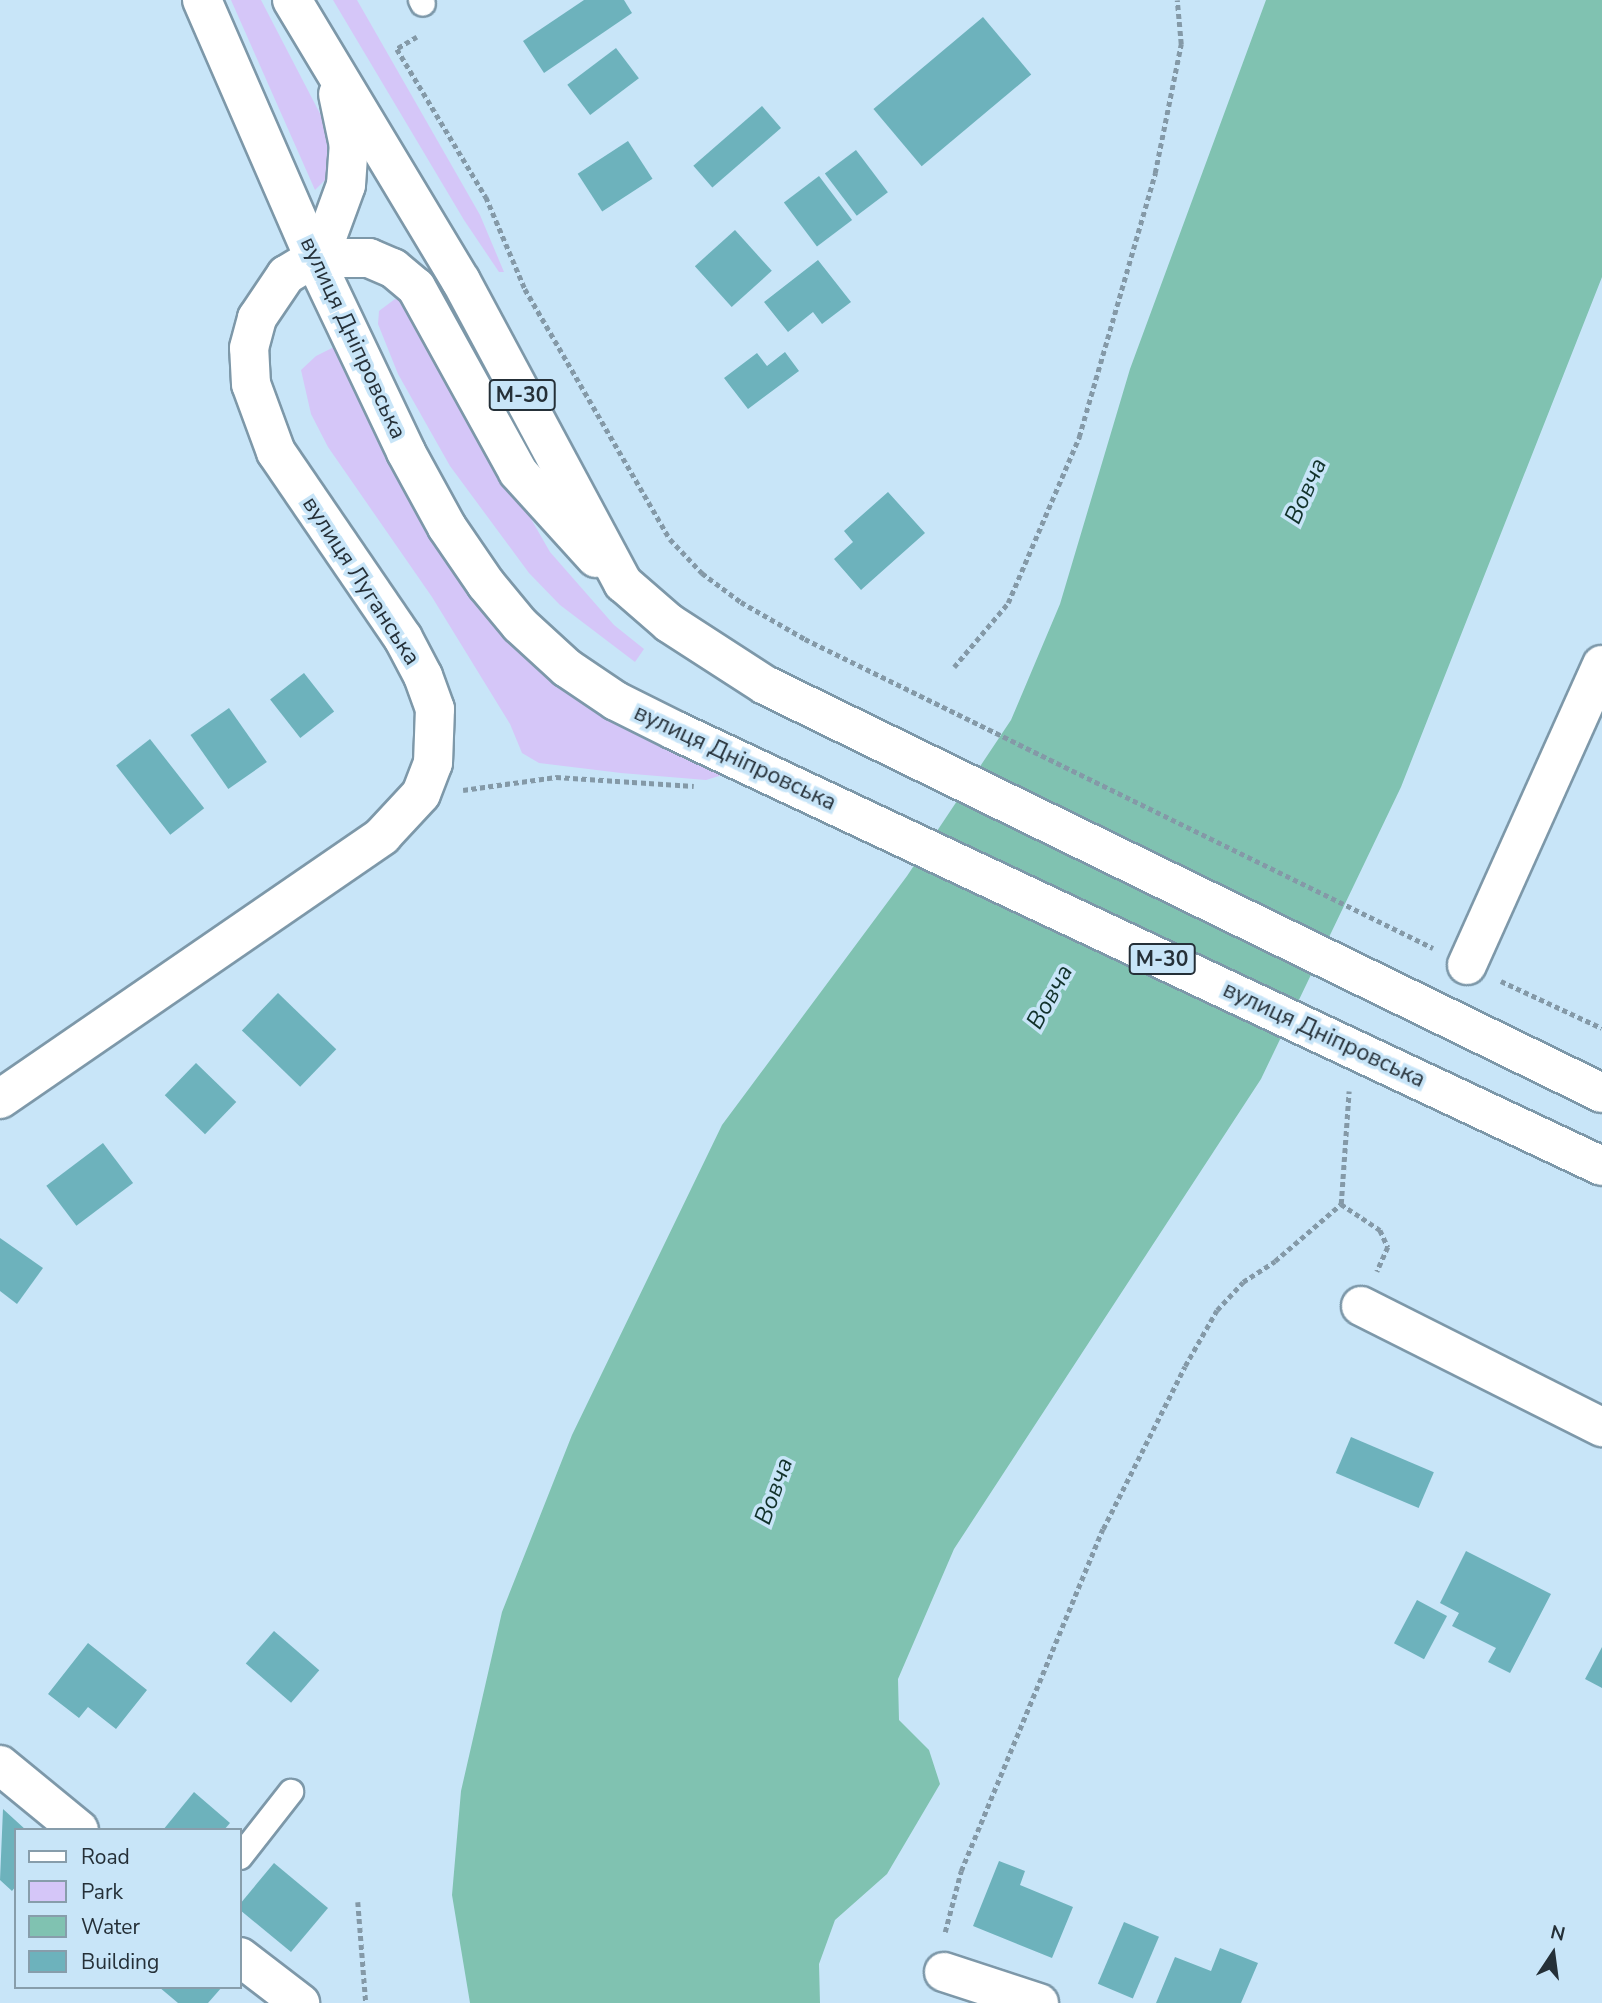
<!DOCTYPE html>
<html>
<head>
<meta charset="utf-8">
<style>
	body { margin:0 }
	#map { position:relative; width:1602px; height:2003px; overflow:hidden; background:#c8e5f8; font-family:"Nunito Sans",sans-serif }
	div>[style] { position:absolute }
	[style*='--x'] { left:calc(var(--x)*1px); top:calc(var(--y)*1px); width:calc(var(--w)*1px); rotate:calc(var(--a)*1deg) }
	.green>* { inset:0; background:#d5c6f8 }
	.water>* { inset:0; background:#80c2b1 }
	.building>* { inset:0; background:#6db2bc; transform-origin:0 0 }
	.path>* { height:4.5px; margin-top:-2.25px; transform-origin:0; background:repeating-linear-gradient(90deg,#8499a7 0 5px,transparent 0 8.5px) }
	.roads { filter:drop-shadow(2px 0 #7d98a9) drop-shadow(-2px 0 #7d98a9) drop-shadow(0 2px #7d98a9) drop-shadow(0 -2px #7d98a9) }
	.lane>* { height:24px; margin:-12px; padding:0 12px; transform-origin:12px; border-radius:12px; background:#fff }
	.street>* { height:38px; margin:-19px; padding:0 19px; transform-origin:19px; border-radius:19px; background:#fff }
	.secondary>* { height:38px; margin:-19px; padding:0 19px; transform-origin:19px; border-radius:19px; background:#fff }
	.highway>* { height:38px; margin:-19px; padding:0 19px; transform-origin:19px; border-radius:19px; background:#fff }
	span { translate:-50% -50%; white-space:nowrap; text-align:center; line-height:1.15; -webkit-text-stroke:7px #c8e5f8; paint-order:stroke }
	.shield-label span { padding:2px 5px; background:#c8e5f8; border:2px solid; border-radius:5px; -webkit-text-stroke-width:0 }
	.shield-label { font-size:21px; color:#253038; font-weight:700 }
	.street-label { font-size:23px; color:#253038 }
	.water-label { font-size:24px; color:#11312a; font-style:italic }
	.legend { position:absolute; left:14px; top:1828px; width:228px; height:161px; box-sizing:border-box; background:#c8e5f8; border:2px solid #879dab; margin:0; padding:9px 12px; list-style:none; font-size:21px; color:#253038 }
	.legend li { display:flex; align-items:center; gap:14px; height:35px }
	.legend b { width:35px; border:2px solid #879dab }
	.north { position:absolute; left:1518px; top:1919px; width:70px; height:70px; -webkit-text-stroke:5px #c8e5f8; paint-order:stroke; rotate:13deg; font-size:19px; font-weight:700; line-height:28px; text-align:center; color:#253038 }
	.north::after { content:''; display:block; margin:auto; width:24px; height:32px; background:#253038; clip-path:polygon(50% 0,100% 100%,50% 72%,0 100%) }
</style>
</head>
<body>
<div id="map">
	<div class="green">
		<i style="clip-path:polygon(231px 0,261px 0,328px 129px,335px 152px,330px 175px,315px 190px)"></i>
		<i style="clip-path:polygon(333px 0,357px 0,480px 215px,504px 272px,499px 272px,464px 220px)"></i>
		<i style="clip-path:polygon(395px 299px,406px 301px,550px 552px,614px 625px,644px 649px,635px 662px,560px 605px,529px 573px,450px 466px,398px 374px,378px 324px,379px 311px)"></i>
		<i style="clip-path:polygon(334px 347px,394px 472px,470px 589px,727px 767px,719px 776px,706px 780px,621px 773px,539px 763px,522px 753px,510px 724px,432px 597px,328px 447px,311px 414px,301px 370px,316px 356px)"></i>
	</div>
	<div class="water">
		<i style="clip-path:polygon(1266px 0,1602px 0,1602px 277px,1401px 787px,1261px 1079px,954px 1549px,898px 1679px,899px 1720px,929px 1750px,940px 1784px,887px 1874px,835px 1920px,819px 1964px,820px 2003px,470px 2003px,452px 1895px,461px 1791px,502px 1612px,572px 1435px,722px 1125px,907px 876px,1011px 720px,1060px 604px,1130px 369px)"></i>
	</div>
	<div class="building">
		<i style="clip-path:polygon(584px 0,624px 0,632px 13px,544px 73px,523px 41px)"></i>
		<i style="left:983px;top:17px;width:75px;height:143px;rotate:50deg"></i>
		<i style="left:616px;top:48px;width:38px;height:61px;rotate:53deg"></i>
		<i style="left:762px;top:106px;width:29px;height:91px;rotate:49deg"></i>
		<i style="left:628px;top:141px;width:45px;height:60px;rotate:57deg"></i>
		<i style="left:856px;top:150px;width:53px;height:39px;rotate:53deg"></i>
		<i style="left:819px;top:176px;width:55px;height:44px;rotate:53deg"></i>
		<i style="left:735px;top:230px;width:55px;height:54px;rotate:48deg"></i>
		<i style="clip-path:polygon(818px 260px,851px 302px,822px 324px,813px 312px,788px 332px,764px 302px)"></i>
		<i style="clip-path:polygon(785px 352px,799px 371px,748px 409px,724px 378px,757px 353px,767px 366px)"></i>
		<i style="clip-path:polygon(888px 492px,925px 533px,861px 590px,834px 559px,853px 542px,844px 531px)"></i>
		<i style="left:304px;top:673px;width:49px;height:43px;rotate:52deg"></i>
		<i style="left:229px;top:708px;width:66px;height:47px;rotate:55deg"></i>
		<i style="left:150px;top:739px;width:88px;height:43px;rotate:52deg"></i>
		<i style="left:278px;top:993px;width:81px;height:52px;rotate:44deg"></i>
		<i style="left:196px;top:1063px;width:56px;height:45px;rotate:44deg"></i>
		<i style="left:103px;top:1143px;width:50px;height:71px;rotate:53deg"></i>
		<i style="clip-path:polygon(0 1238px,43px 1268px,17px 1304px,0 1291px)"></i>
		<i style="left:1351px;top:1437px;width:90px;height:39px;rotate:23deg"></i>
		<i style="clip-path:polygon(1466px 1551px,1551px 1594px,1510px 1673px,1488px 1662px,1496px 1648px,1452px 1626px,1459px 1613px,1440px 1603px)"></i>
		<i style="left:1417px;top:1600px;width:34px;height:49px;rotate:28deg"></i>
		<i style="left:274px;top:1631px;width:60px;height:43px;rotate:41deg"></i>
		<i style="clip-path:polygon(88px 1643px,147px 1690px,116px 1729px,88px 1707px,79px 1718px,48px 1694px)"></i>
		<i style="clip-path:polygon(1602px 1647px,1602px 1688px,1585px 1679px)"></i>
		<i style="clip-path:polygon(194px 1792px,230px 1823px,224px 1830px,163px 1830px)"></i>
		<i style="clip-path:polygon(3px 1809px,26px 1830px,16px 1830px,16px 1886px,12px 1891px,0 1880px)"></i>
		<i style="clip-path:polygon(999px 1861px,1025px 1871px,1020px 1885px,1073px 1907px,1052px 1958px,973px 1926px)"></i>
		<i style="clip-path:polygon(274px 1863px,328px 1908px,291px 1952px,240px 1910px,240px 1904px)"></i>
		<i style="left:1124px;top:1922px;width:38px;height:67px;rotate:23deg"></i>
		<i style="clip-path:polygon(1220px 1948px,1258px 1963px,1241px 2003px,1156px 2003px,1175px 1957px,1211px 1971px)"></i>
		<i style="clip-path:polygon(159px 1987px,222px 1987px,208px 2003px,178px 2003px)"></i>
	</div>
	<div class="path">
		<i style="--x:417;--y:37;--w:23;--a:149"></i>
		<i style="--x:397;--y:49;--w:173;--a:59"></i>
		<i style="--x:486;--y:197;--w:100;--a:67"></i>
		<i style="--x:525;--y:289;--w:289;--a:59.9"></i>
		<i style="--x:670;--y:539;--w:47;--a:46.7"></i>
		<i style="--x:702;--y:573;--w:49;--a:36.6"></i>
		<i style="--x:741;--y:602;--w:74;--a:30"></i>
		<i style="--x:805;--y:639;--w:700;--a:26.2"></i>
		<i style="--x:954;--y:667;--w:84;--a:-49.8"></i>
		<i style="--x:1008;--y:603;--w:181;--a:-66.8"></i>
		<i style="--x:1079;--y:437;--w:275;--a:-73.9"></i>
		<i style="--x:1155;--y:173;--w:132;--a:-78.6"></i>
		<i style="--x:1181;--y:44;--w:44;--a:-95.2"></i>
		<i style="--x:463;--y:790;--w:94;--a:-8"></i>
		<i style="--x:556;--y:777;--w:138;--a:3.7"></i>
		<i style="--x:1501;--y:981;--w:111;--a:25"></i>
		<i style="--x:1341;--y:1204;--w:47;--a:33.7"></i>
		<i style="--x:1380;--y:1230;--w:19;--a:65"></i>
		<i style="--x:1388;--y:1247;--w:27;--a:114"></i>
		<i style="--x:358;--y:1902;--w:101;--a:85.5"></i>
		<i style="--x:945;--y:1932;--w:63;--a:-75.3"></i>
		<i style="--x:961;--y:1871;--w:370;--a:-67.5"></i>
		<i style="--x:1103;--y:1529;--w:182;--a:-63.3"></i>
		<i style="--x:1185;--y:1366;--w:64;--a:-60.3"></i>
		<i style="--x:1217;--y:1310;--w:38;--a:-47"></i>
		<i style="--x:1243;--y:1282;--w:38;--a:-33"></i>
		<i style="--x:1275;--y:1261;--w:87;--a:-40.8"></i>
		<i style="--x:1341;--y:1204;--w:113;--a:-86"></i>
	</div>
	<div class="roads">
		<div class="lane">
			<i style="--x:421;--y:0;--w:4;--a:63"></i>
			<i style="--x:240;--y:1857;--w:83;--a:-51.9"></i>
		</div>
		<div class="street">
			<i style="--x:1467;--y:965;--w:329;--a:-65.8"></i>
			<i style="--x:1361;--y:1306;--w:270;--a:26.7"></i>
			<i style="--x:0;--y:1765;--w:102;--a:39.4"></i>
			<i style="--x:240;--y:1957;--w:76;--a:37.5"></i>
			<i style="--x:944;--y:1972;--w:100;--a:18.1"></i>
		</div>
		<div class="secondary">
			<i style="--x:0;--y:1099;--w:464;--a:-34.5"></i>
			<i style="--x:382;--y:836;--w:57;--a:-47.1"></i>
			<i style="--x:421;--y:794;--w:33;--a:-69"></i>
			<i style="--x:433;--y:763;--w:54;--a:-87.9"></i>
			<i style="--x:435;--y:709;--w:35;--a:-110"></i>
			<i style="--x:423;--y:676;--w:43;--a:-117.8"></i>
			<i style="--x:403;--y:638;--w:225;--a:-124.3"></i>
			<i style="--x:276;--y:452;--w:72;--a:-110.2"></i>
			<i style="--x:251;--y:384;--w:36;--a:-93"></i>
			<i style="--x:249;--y:348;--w:31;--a:-75"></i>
			<i style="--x:257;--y:318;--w:52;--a:-56"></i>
			<i style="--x:286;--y:275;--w:33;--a:-31"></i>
		</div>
		<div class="highway">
			<i style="--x:202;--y:0;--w:281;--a:66.5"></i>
			<i style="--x:314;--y:258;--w:215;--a:64.6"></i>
			<i style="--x:406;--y:452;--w:85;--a:61.3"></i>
			<i style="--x:447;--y:527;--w:69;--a:55.6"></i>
			<i style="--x:486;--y:584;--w:53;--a:50.3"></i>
			<i style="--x:520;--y:625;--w:64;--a:42.5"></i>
			<i style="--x:567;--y:668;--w:59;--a:34"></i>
			<i style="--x:616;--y:701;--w:65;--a:26.6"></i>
			<i style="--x:674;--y:730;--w:1025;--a:25.17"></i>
			<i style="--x:292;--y:0;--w:328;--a:59"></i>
			<i style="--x:461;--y:281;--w:343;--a:61.8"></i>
			<i style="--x:623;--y:583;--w:61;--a:41"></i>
			<i style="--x:669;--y:623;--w:114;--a:32.9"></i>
			<i style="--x:765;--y:685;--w:931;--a:25.99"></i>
			<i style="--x:314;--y:258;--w:55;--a:0"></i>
			<i style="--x:369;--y:258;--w:26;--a:23"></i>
			<i style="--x:393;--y:268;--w:30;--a:40"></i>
			<i style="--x:416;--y:287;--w:211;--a:61.1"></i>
			<i style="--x:518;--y:472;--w:116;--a:47.8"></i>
			<i style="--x:314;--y:258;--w:25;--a:-58"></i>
			<i style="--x:327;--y:237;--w:55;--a:-69.9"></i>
			<i style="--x:346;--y:185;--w:39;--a:-86"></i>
			<i style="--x:349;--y:146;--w:53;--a:-101.9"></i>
		</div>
	</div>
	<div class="shield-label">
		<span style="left:522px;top:395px">М-30</span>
		<span style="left:1162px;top:959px">М-30</span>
	</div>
	<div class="street-label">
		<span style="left:353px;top:338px;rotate:65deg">вулиця Дніпровська</span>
		<span style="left:361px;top:581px;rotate:57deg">вулиця Луганська</span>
		<span style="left:735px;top:758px;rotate:25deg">вулиця Дніпровська</span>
		<span style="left:1324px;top:1035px;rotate:25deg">вулиця Дніпровська</span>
	</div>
	<div class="water-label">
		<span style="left:1306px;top:491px;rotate:-66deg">Вовча</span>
		<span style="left:1050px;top:997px;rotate:-61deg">Вовча</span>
		<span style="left:774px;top:1491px;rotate:-70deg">Вовча</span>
	</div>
	<ul class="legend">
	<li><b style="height:9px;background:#fff"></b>Road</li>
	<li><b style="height:19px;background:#d5c6f8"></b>Park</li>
	<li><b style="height:19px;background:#80c2b1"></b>Water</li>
	<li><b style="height:19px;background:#6db2bc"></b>Building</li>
	</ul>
	<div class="north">N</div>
</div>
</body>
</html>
